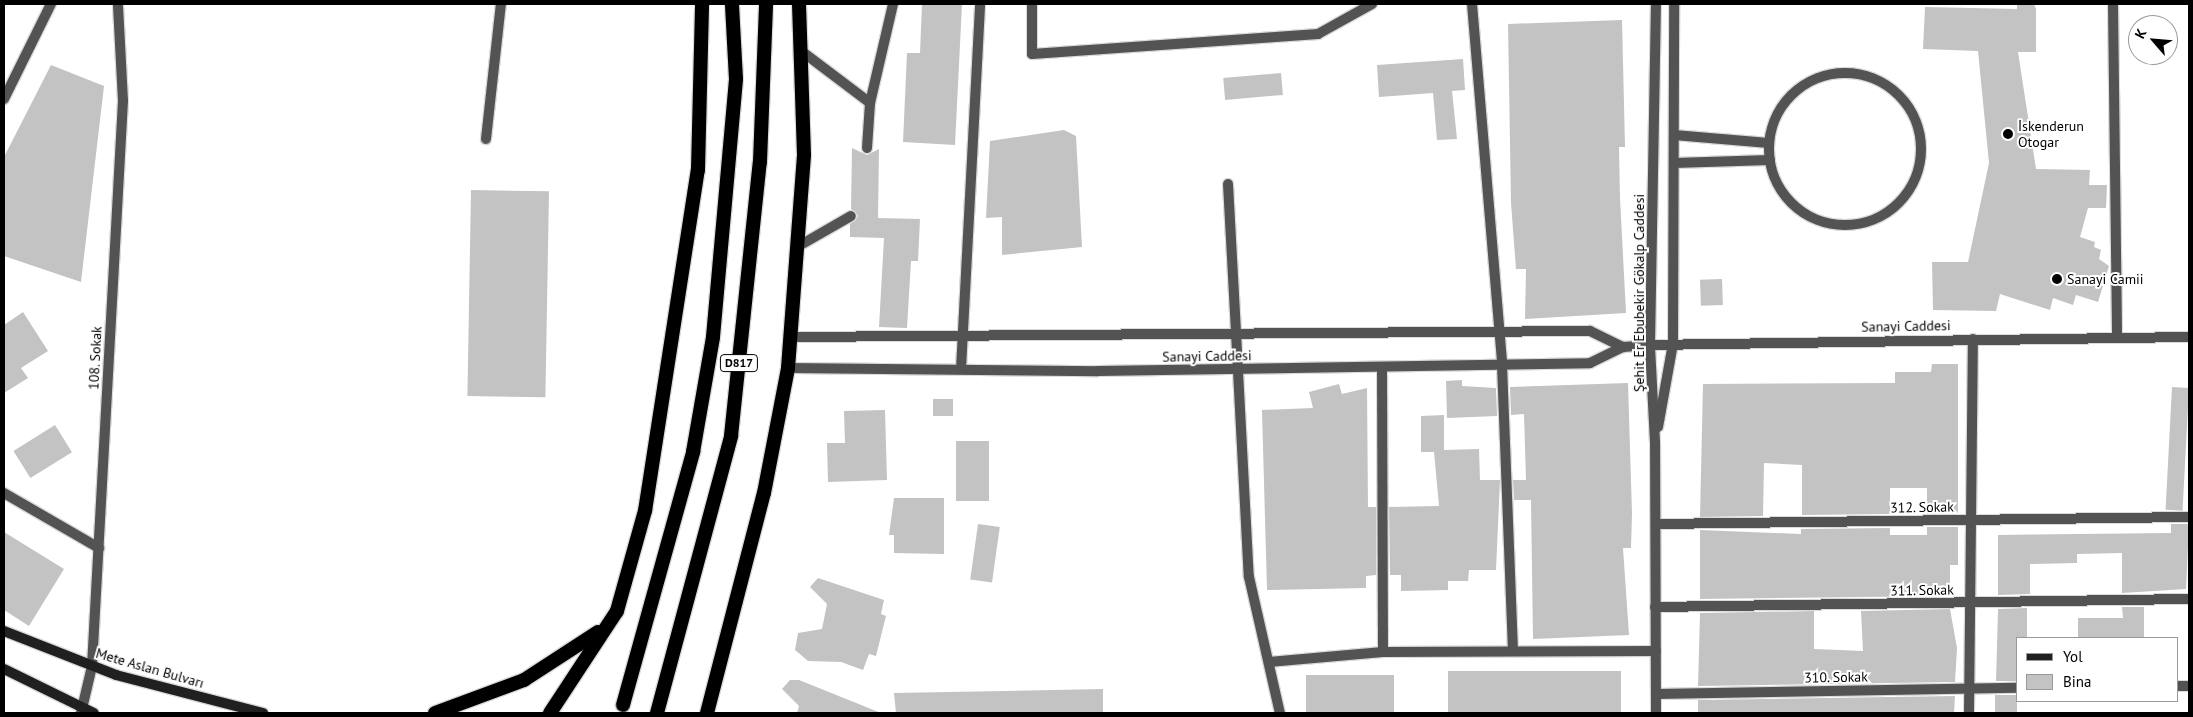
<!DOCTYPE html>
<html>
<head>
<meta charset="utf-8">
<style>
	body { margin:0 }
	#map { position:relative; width:2193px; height:717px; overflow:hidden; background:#fff; font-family:"PT Sans",sans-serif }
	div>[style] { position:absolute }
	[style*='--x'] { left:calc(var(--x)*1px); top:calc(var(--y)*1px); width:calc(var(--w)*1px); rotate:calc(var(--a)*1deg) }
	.building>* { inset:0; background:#c3c3c3; transform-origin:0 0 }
	.roads { filter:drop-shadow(1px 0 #dbdbdb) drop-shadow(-1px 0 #dbdbdb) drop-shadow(0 1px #dbdbdb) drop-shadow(0 -1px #dbdbdb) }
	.service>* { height:10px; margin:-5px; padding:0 5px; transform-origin:5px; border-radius:5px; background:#535353 }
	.service>.ring { margin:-5px; padding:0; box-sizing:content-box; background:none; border:10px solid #535353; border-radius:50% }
	.minor>* { height:10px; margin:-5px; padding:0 5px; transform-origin:5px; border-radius:5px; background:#535353 }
	.secondary>* { height:10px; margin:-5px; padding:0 5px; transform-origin:5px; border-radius:5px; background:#202020 }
	.trunk>* { height:14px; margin:-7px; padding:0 7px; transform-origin:7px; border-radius:7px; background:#000 }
	.dots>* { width:14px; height:14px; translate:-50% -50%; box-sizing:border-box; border:2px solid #fff; border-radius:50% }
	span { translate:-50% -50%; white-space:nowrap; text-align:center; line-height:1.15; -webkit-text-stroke:4px #fff; paint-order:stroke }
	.shield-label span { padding:1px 4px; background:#fff; border:1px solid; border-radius:4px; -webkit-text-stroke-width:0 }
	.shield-label { font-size:12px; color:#000; font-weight:700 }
	.poi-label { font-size:14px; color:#000 }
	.left { translate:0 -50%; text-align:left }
	.street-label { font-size:14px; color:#000 }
	.frame { position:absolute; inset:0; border:5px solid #000; pointer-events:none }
	.legend { position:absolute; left:2016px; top:637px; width:162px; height:65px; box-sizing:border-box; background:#fff; border:1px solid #999; margin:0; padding:6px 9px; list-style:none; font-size:15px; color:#000 }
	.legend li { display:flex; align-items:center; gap:10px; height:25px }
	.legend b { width:25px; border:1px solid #999 }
	.north { position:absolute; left:2128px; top:15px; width:50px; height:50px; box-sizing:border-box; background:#fff; border:1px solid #999; border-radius:50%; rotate:297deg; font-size:14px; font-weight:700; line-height:20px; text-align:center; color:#000 }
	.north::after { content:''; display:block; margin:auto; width:18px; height:22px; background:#000; clip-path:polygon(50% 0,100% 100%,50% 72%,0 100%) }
</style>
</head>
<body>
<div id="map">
	<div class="building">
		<i style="clip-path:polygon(922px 4px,962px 4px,955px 145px,903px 142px,907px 53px,920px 53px)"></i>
		<i style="clip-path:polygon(2017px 4px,2034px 4px,2036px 9px,2036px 52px,2018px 52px,2036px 169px,2090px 170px,2089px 185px,2107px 185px,2106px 208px,2088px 208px,2080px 237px,2095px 242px,2094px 247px,2101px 250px,2099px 259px,2109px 266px,2098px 302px,2076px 295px,2073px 305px,2053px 298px,2050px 310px,2000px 294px,1996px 311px,1933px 310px,1932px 262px,1968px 262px,1989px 163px,1978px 51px,1923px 49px,1925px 7px,2017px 9px)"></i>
		<i style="clip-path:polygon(1622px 20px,1625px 147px,1619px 147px,1620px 198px,1626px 313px,1525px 319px,1526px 269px,1516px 269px,1511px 203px,1508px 24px)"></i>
		<i style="clip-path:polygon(1463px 59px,1465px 90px,1452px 91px,1457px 139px,1437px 140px,1433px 93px,1379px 97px,1377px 65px)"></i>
		<i style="clip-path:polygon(51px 65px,104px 86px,81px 282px,4px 256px,4px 157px)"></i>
		<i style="left:1281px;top:73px;width:22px;height:58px;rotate:85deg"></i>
		<i style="clip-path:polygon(1064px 130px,1076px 136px,1082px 247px,1002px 255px,1002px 217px,986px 218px,990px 141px)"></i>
		<i style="clip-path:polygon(852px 148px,867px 155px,879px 149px,878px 218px,920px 219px,918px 261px,911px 261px,907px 328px,879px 327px,884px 238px,850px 237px,850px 224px,858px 216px,851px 209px)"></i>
		<i style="left:471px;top:190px;width:78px;height:206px;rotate:1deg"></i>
		<i style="left:1722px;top:279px;width:26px;height:22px;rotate:88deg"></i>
		<i style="clip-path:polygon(23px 312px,48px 351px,21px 368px,28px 378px,4px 393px,4px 325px)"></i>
		<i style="clip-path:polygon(1932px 364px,1958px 364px,1958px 513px,1927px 514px,1927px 488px,1890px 488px,1890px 514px,1802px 515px,1802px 465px,1764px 463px,1763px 516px,1700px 517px,1703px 384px,1895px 383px,1895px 372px,1931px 372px)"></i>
		<i style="clip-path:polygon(1462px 380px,1462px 386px,1496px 388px,1497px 416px,1447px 418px,1446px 381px)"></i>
		<i style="clip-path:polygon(1628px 383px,1632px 514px,1631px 548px,1623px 548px,1629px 635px,1533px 639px,1531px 500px,1514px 500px,1513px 480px,1526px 480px,1524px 414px,1511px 415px,1510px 387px)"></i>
		<i style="clip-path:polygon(1339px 384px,1342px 394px,1367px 388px,1368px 507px,1376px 507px,1376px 575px,1366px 576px,1366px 588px,1267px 590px,1262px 410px,1313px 408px,1309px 392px)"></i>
		<i style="left:2172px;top:387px;width:17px;height:123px;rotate:3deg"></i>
		<i style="left:933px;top:399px;width:20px;height:17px"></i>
		<i style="clip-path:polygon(885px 410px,887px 480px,828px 482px,827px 443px,845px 443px,844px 411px)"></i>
		<i style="clip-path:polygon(1444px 415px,1444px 450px,1479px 449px,1480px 480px,1500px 480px,1496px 570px,1469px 570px,1468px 581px,1448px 581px,1448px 590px,1401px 591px,1401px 575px,1390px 575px,1389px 507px,1439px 506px,1434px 452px,1421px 452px,1421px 416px)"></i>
		<i style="left:55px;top:425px;width:32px;height:49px;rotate:58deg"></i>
		<i style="left:956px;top:441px;width:33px;height:60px"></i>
		<i style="clip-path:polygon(894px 498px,944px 498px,944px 554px,894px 553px,894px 535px,889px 535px)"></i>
		<i style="left:978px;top:524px;width:22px;height:56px;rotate:8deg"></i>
		<i style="clip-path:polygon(2171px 524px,2189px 524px,2186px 589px,2122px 593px,2122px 553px,2077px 554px,2077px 563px,2030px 564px,2030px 594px,1998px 595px,1998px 535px,2171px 533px)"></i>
		<i style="clip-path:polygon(1927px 527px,1958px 527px,1958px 565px,1950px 565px,1950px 596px,1700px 599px,1700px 530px,1801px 534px,1801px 529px,1890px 528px,1890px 535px,1927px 535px)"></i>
		<i style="clip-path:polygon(4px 532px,64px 569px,29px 626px,4px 610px)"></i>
		<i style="clip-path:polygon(818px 578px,884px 600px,881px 614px,886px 616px,876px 656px,869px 654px,863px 670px,841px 662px,808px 661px,795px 650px,798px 633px,822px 629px,827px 604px,810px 587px)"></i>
		<i style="clip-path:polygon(2122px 607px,2144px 607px,2144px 638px,2078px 638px,2078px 618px,2123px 618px)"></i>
		<i style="clip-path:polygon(2027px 608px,2027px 638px,2017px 638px,2017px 681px,1996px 681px,1998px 609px)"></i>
		<i style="clip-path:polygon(1950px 609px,1957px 648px,1955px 682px,1698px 686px,1700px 613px,1814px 611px,1814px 649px,1863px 651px,1861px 611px)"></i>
		<i style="left:1621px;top:671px;width:42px;height:173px;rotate:90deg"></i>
		<i style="left:1394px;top:675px;width:38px;height:88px;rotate:90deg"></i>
		<i style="clip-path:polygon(790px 680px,799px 680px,881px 713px,797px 713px,799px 706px,782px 689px)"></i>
		<i style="clip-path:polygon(1103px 689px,1103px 713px,896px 713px,894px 693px)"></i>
		<i style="left:1995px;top:695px;width:22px;height:18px"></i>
		<i style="clip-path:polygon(1955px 696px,1954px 713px,1698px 713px,1698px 700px)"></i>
	</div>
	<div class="roads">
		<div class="service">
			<i style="--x:1032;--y:4;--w:50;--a:90"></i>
			<i style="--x:1032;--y:54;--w:287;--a:-4"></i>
			<i style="--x:1318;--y:34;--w:62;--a:-29.1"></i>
			<i style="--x:800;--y:50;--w:88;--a:37.1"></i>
			<i style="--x:870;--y:103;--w:45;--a:93.8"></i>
			<i class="ring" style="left:1769px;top:73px;width:142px;height:142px"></i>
			<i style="--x:870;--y:103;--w:102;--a:-76.9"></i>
			<i style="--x:1674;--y:135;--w:95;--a:4.8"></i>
			<i style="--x:1674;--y:163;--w:96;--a:-1.8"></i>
			<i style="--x:1228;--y:184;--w:149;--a:86.9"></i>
			<i style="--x:797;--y:247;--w:62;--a:-29.9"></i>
		</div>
		<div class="minor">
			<i style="--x:1472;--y:4;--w:362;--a:85.2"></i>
			<i style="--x:1502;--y:365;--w:286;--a:87.8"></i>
			<i style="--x:2113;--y:4;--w:333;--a:89.3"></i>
			<i style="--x:4;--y:99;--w:106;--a:-63.7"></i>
			<i style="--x:486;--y:139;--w:136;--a:-83.7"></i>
			<i style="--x:1236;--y:333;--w:244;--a:87"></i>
			<i style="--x:1249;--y:577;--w:139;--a:77.2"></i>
			<i style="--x:790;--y:337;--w:800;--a:-0.43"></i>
			<i style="--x:1590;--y:331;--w:37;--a:26"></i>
			<i style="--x:1382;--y:367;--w:285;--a:89.8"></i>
			<i style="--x:788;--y:368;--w:310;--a:0.6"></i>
			<i style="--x:1098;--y:371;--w:492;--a:-0.9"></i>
			<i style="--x:1590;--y:363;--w:37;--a:-26"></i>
			<i style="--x:1623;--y:347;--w:27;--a:-4"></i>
			<i style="--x:1650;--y:345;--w:539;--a:-0.85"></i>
			<i style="--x:961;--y:369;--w:365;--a:-87"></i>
			<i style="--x:1658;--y:427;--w:84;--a:-79.8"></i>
			<i style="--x:1673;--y:344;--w:340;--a:-89.8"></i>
			<i style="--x:4;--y:493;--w:110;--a:30.1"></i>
			<i style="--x:1656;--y:524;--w:533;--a:-0.75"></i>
			<i style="--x:1655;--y:607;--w:534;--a:-0.86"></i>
			<i style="--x:1269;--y:662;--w:114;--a:-5"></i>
			<i style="--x:1383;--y:652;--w:273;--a:-0.2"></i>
			<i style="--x:2177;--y:686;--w:12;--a:0"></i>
			<i style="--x:1656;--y:694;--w:361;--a:-1"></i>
			<i style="--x:81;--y:713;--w:48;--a:-76.8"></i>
			<i style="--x:92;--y:666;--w:566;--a:-86.86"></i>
			<i style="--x:123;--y:101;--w:97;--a:-93"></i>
			<i style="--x:1656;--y:713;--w:271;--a:-90.2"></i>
			<i style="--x:1655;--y:442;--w:97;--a:-93"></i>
			<i style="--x:1650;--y:345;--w:341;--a:-89"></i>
			<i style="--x:1969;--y:713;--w:374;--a:-89.4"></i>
		</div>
		<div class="secondary">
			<i style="--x:4;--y:631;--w:120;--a:21.4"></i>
			<i style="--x:116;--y:675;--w:152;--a:14.5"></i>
			<i style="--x:4;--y:669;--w:100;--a:26.1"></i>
		</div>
		<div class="trunk">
			<i style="--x:623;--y:705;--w:263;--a:-74.5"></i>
			<i style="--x:693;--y:452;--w:117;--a:-80.1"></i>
			<i style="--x:713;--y:337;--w:259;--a:-84.9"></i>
			<i style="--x:736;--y:79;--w:75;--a:-93.1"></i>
			<i style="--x:435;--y:713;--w:95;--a:-20.3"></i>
			<i style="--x:524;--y:680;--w:88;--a:-33"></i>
			<i style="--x:550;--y:713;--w:122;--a:-56.7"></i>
			<i style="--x:617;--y:611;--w:104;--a:-74.4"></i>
			<i style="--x:645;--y:511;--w:345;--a:-81.2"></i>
			<i style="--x:698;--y:170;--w:166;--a:-88.6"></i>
			<i style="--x:657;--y:713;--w:287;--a:-75"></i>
			<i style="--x:731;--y:436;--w:276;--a:-84"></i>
			<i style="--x:760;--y:162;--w:158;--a:-87.8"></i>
			<i style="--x:707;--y:713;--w:227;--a:-75.5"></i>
			<i style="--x:764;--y:493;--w:127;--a:-79.1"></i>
			<i style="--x:788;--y:368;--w:214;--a:-85.7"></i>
			<i style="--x:804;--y:155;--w:151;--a:-91.9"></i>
		</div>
	</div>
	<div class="dots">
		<i style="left:2008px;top:134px;background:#000"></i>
		<i style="left:2057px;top:279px;background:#000"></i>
	</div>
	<div class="shield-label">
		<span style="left:739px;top:363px">D817</span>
	</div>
	<div class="poi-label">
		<span class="left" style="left:2018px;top:134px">İskenderun<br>Otogar</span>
		<span class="left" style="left:2067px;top:279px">Sanayi Camii</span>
	</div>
	<div class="street-label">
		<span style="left:1639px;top:293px;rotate:-90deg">Şehit Er Ebubekir Gökalp Caddesi</span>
		<span style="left:1906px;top:326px;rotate:-1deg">Sanayi Caddesi</span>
		<span style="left:1207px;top:356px;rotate:-1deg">Sanayi Caddesi</span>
		<span style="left:95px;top:358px;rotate:-87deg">108. Sokak</span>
		<span style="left:1922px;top:507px;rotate:-1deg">312. Sokak</span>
		<span style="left:1922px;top:590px;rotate:-1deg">311. Sokak</span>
		<span style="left:150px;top:668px;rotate:16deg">Mete Aslan Bulvarı</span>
		<span style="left:1836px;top:677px;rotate:-1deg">310. Sokak</span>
	</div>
	<div class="frame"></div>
	<ul class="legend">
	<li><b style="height:6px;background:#202020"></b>Yol</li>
	<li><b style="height:14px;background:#c3c3c3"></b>Bina</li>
	</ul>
	<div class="north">K</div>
</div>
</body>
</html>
